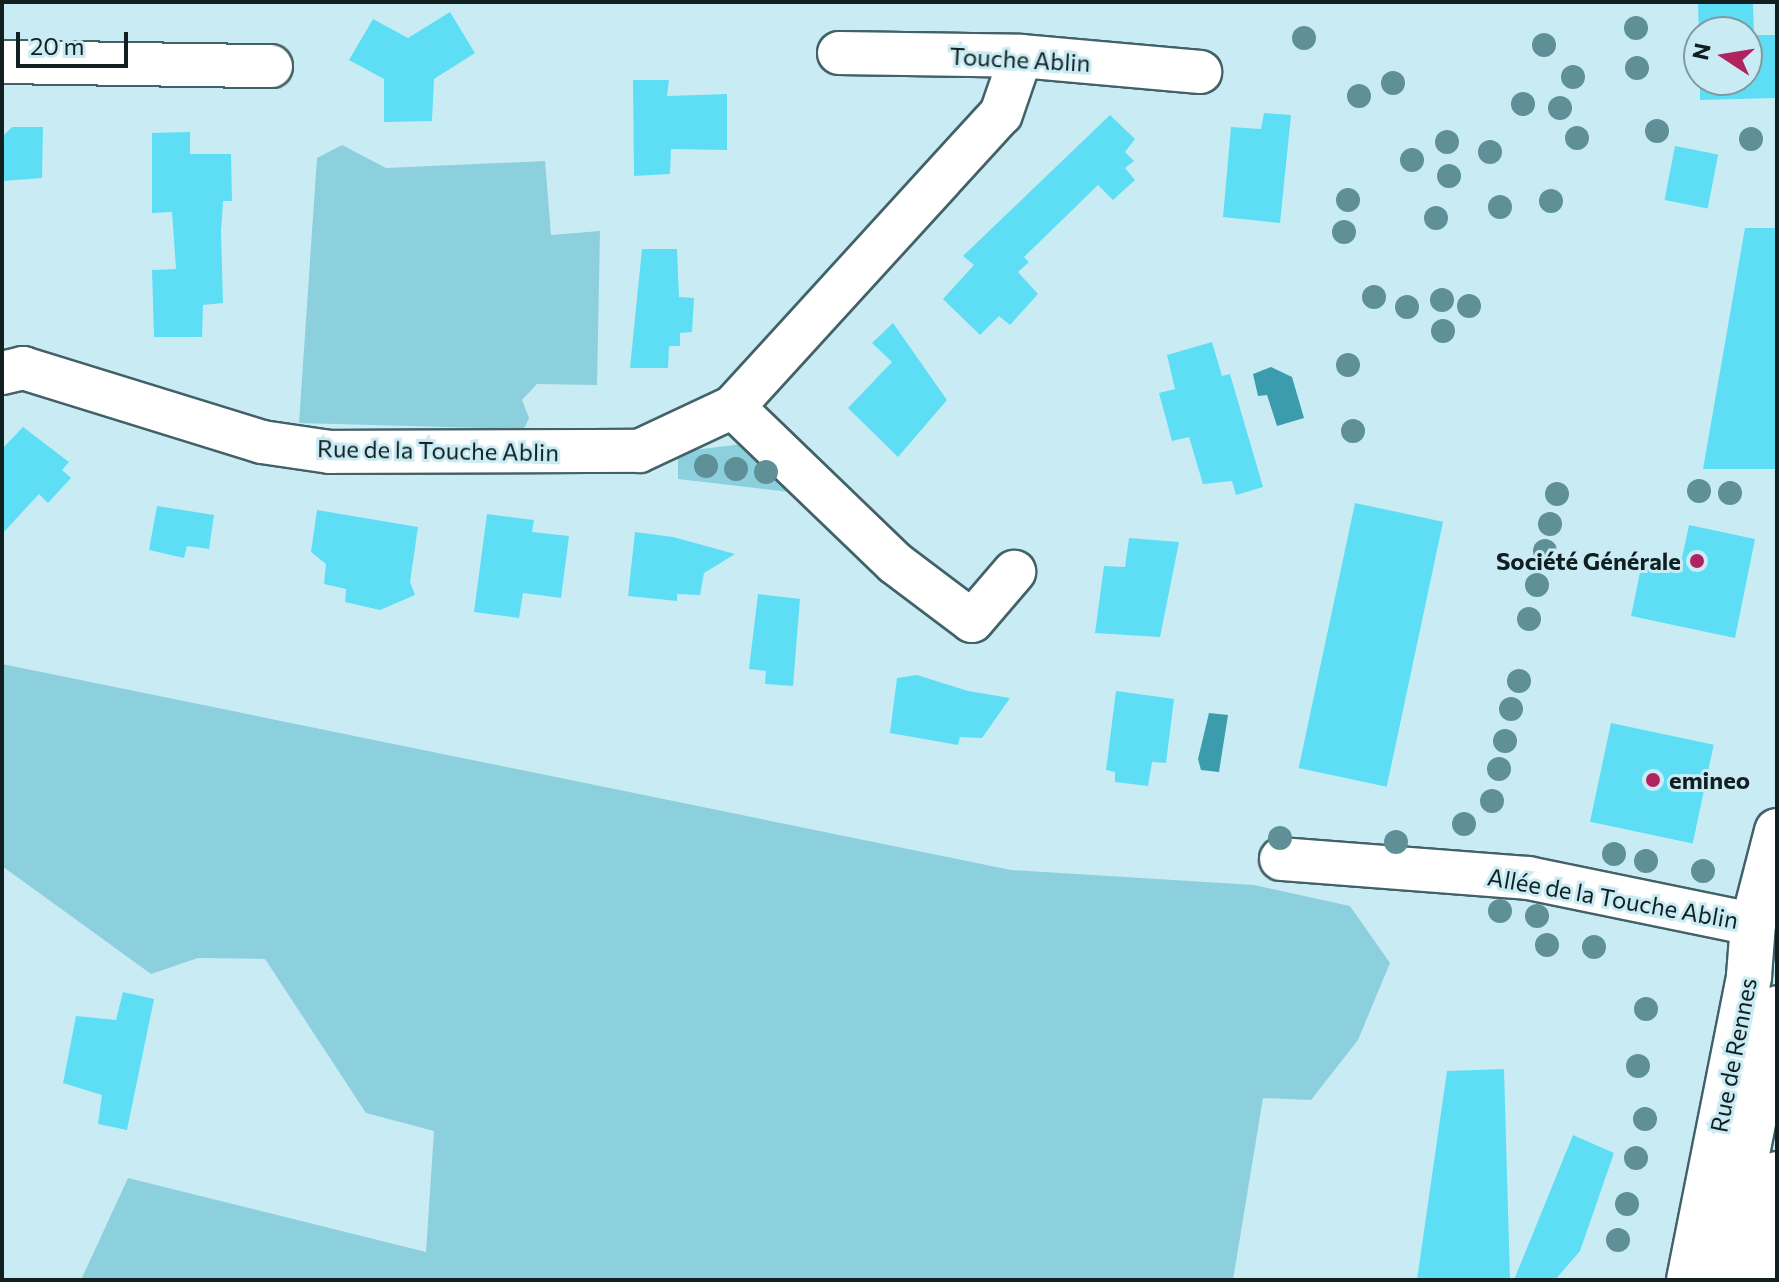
<!DOCTYPE html>
<html>
<head>
<meta charset="utf-8">
<style>
	body { margin:0 }
	#map { position:relative; width:1779px; height:1282px; overflow:hidden; background:#c9ecf4; font-family:Commissioner,sans-serif }
	div>[style] { position:absolute }
	[style*='--x'] { left:calc(var(--x)*1px); top:calc(var(--y)*1px); width:calc(var(--w)*1px); rotate:calc(var(--a)*1deg) }
	.green>* { inset:0; background:#8cd0dd }
	.water>* { inset:0; background:#3a9cad }
	.building>* { inset:0; background:#5edef5; transform-origin:0 0 }
	.roads { filter:drop-shadow(2px 0 #436268) drop-shadow(-2px 0 #436268) drop-shadow(0 2px #436268) drop-shadow(0 -2px #436268) }
	.minor>* { height:42px; margin:-21px; padding:0 21px; transform-origin:21px; border-radius:21px; background:#fff }
	.major>* { height:44px; margin:-22px; padding:0 22px; transform-origin:22px; border-radius:22px; background:#fff }
	.trees>* { width:24px; height:24px; margin:-12px; border-radius:50%; background:#5f9098 }
	.dots>* { width:22px; height:22px; translate:-50% -50%; box-sizing:border-box; border:4px solid #c9ecf4; border-radius:50% }
	span { translate:-50% -50%; white-space:nowrap; text-align:center; line-height:1.15; -webkit-text-stroke:6px #c9ecf4; paint-order:stroke }
	.street-label { font-size:24px; color:#121f21 }
	.poi-label { font-size:24px; color:#121f21; font-weight:700 }
	.right { translate:-100% -50%; text-align:right }
	.left { translate:0 -50%; text-align:left }
	.frame { position:absolute; inset:0; border:4px solid #121f21; pointer-events:none }
	.north { position:absolute; left:1683px; top:16px; width:80px; height:80px; box-sizing:border-box; background:#c9ecf4; border:2px solid #809aa0; border-radius:50%; rotate:282deg; font-size:22px; font-weight:700; line-height:32px; text-align:center; color:#121f21 }
	.north::after { content:''; display:block; margin:auto; width:28px; height:36px; background:#b0235e; clip-path:polygon(50% 0,100% 100%,50% 72%,0 100%) }
	.scale { position:absolute; left:16px; top:32px; width:112px; height:36px; box-sizing:border-box; border:4px solid #121f21; border-top:0; padding-left:10px; font-size:24px; line-height:28px; white-space:nowrap; color:#121f21; -webkit-text-stroke:6px #c9ecf4; paint-order:stroke }
</style>
</head>
<body>
<div id="map">
	<div class="green">
		<i style="clip-path:polygon(342px 145px,386px 168px,545px 161px,551px 235px,600px 231px,597px 385px,537px 384px,522px 400px,529px 418px,524px 429px,299px 423px,317px 158px)"></i>
		<i style="clip-path:polygon(742px 444px,798px 493px,678px 479px,678px 452px)"></i>
		<i style="clip-path:polygon(2px 664px,1011px 870px,1254px 885px,1350px 906px,1390px 963px,1358px 1040px,1311px 1100px,1263px 1098px,1233px 1280px,81px 1280px,128px 1178px,426px 1252px,434px 1131px,366px 1113px,265px 959px,198px 958px,151px 974px,2px 866px)"></i>
	</div>
	<div class="water">
		<i style="clip-path:polygon(1271px 367px,1292px 377px,1304px 418px,1277px 426px,1267px 395px,1258px 396px,1253px 374px)"></i>
		<i style="clip-path:polygon(1209px 713px,1228px 715px,1219px 772px,1201px 770px,1198px 759px)"></i>
	</div>
	<div class="building">
		<i style="clip-path:polygon(1698px 2px,1753px 2px,1754px 35px,1777px 35px,1777px 98px,1700px 100px,1700px 80px,1747px 80px,1747px 32px,1699px 32px,1699px 41px)"></i>
		<i style="clip-path:polygon(450px 12px,475px 53px,434px 79px,432px 121px,384px 122px,384px 79px,349px 60px,373px 19px,408px 38px)"></i>
		<i style="clip-path:polygon(633px 80px,669px 80px,667px 96px,727px 94px,727px 150px,671px 149px,670px 174px,634px 176px)"></i>
		<i style="clip-path:polygon(1264px 113px,1291px 115px,1280px 223px,1223px 217px,1231px 127px,1261px 129px)"></i>
		<i style="clip-path:polygon(1110px 115px,1135px 139px,1125px 152px,1134px 161px,1125px 168px,1135px 180px,1113px 200px,1098px 185px,1024px 257px,1029px 262px,1018px 272px,1038px 294px,1010px 325px,999px 316px,980px 335px,943px 299px,974px 265px,963px 256px)"></i>
		<i style="clip-path:polygon(12px 127px,43px 127px,42px 178px,2px 181px,2px 137px)"></i>
		<i style="clip-path:polygon(190px 132px,190px 154px,231px 154px,232px 201px,223px 201px,221px 232px,223px 303px,203px 305px,202px 337px,154px 337px,152px 270px,176px 269px,172px 212px,152px 213px,152px 133px)"></i>
		<i style="left:1675px;top:146px;width:44px;height:55px;rotate:11deg"></i>
		<i style="clip-path:polygon(1745px 228px,1777px 228px,1777px 469px,1703px 469px)"></i>
		<i style="clip-path:polygon(642px 249px,677px 249px,679px 297px,694px 298px,692px 332px,680px 333px,680px 346px,669px 346px,668px 368px,630px 368px)"></i>
		<i style="clip-path:polygon(893px 323px,947px 400px,898px 457px,848px 408px,892px 362px,872px 343px)"></i>
		<i style="clip-path:polygon(1212px 342px,1222px 376px,1230px 374px,1263px 487px,1236px 495px,1232px 481px,1203px 484px,1189px 437px,1172px 441px,1159px 393px,1175px 389px,1167px 355px)"></i>
		<i style="clip-path:polygon(23px 427px,69px 462px,62px 470px,71px 478px,48px 503px,39px 494px,2px 534px,2px 449px)"></i>
		<i style="left:1355px;top:503px;width:90px;height:271px;rotate:12deg"></i>
		<i style="clip-path:polygon(157px 506px,214px 515px,209px 549px,187px 546px,184px 558px,149px 550px)"></i>
		<i style="clip-path:polygon(317px 510px,418px 527px,410px 582px,415px 595px,380px 610px,345px 602px,346px 589px,324px 584px,326px 564px,311px 552px)"></i>
		<i style="clip-path:polygon(487px 514px,534px 520px,532px 532px,569px 536px,561px 598px,523px 593px,519px 618px,474px 612px)"></i>
		<i style="clip-path:polygon(1689px 525px,1755px 539px,1735px 638px,1631px 616px,1642px 563px,1680px 567px)"></i>
		<i style="clip-path:polygon(635px 532px,673px 537px,735px 554px,704px 573px,700px 595px,677px 594px,677px 601px,628px 596px)"></i>
		<i style="clip-path:polygon(1129px 538px,1179px 542px,1160px 637px,1095px 633px,1104px 566px,1125px 567px)"></i>
		<i style="clip-path:polygon(758px 594px,800px 599px,793px 686px,765px 684px,766px 671px,749px 669px)"></i>
		<i style="clip-path:polygon(917px 675px,968px 691px,1010px 698px,982px 738px,960px 737px,958px 745px,890px 733px,897px 678px)"></i>
		<i style="clip-path:polygon(1116px 691px,1174px 699px,1166px 763px,1152px 762px,1148px 786px,1115px 782px,1115px 772px,1106px 770px)"></i>
		<i style="left:1611px;top:723px;width:105px;height:101px;rotate:12deg"></i>
		<i style="clip-path:polygon(123px 992px,154px 999px,127px 1130px,98px 1124px,102px 1095px,63px 1083px,76px 1016px,116px 1020px)"></i>
		<i style="clip-path:polygon(1504px 1069px,1510px 1280px,1417px 1280px,1447px 1071px)"></i>
		<i style="clip-path:polygon(1573px 1135px,1614px 1153px,1580px 1251px,1555px 1280px,1514px 1280px)"></i>
	</div>
	<div class="roads">
		<div class="minor">
			<i style="--x:839;--y:53;--w:182;--a:0.9"></i>
			<i style="--x:1021;--y:56;--w:180;--a:5.1"></i>
			<i style="--x:2;--y:62;--w:269;--a:0.9"></i>
			<i style="--x:2;--y:373;--w:22;--a:-13"></i>
			<i style="--x:23;--y:368;--w:250;--a:17.2"></i>
			<i style="--x:262;--y:442;--w:69;--a:8.4"></i>
			<i style="--x:330;--y:452;--w:309;--a:-0.2"></i>
			<i style="--x:639;--y:451;--w:104;--a:-25.1"></i>
			<i style="--x:733;--y:407;--w:397;--a:-47.6"></i>
			<i style="--x:1001;--y:114;--w:61;--a:-71"></i>
			<i style="--x:733;--y:407;--w:225;--a:43.9"></i>
			<i style="--x:895;--y:563;--w:96;--a:37"></i>
			<i style="--x:972;--y:621;--w:65;--a:-49.4"></i>
			<i style="--x:1281;--y:859;--w:248;--a:4.4"></i>
			<i style="--x:1528;--y:878;--w:230;--a:11.6"></i>
			<i style="--x:1723;--y:1280;--w:278;--a:-78.8"></i>
		</div>
		<div class="major">
			<i style="--x:1689;--y:1280;--w:310;--a:-78.8"></i>
			<i style="--x:1749;--y:976;--w:52;--a:-85.6"></i>
			<i style="--x:1753;--y:924;--w:96;--a:-75.5"></i>
			<i style="--x:1756;--y:1280;--w:108;--a:-78.8"></i>
		</div>
	</div>
	<div class="trees">
		<i style="left:1636px;top:28px"></i>
		<i style="left:1304px;top:38px"></i>
		<i style="left:1544px;top:45px"></i>
		<i style="left:1637px;top:68px"></i>
		<i style="left:1573px;top:77px"></i>
		<i style="left:1393px;top:83px"></i>
		<i style="left:1359px;top:96px"></i>
		<i style="left:1523px;top:104px"></i>
		<i style="left:1560px;top:108px"></i>
		<i style="left:1657px;top:131px"></i>
		<i style="left:1577px;top:138px"></i>
		<i style="left:1751px;top:139px"></i>
		<i style="left:1447px;top:142px"></i>
		<i style="left:1490px;top:152px"></i>
		<i style="left:1412px;top:160px"></i>
		<i style="left:1449px;top:176px"></i>
		<i style="left:1348px;top:200px"></i>
		<i style="left:1551px;top:201px"></i>
		<i style="left:1500px;top:207px"></i>
		<i style="left:1436px;top:218px"></i>
		<i style="left:1344px;top:232px"></i>
		<i style="left:1374px;top:297px"></i>
		<i style="left:1442px;top:300px"></i>
		<i style="left:1469px;top:306px"></i>
		<i style="left:1407px;top:307px"></i>
		<i style="left:1443px;top:331px"></i>
		<i style="left:1348px;top:365px"></i>
		<i style="left:1353px;top:431px"></i>
		<i style="left:706px;top:466px"></i>
		<i style="left:736px;top:469px"></i>
		<i style="left:766px;top:472px"></i>
		<i style="left:1699px;top:491px"></i>
		<i style="left:1730px;top:493px"></i>
		<i style="left:1557px;top:494px"></i>
		<i style="left:1550px;top:524px"></i>
		<i style="left:1545px;top:551px"></i>
		<i style="left:1537px;top:585px"></i>
		<i style="left:1529px;top:619px"></i>
		<i style="left:1519px;top:681px"></i>
		<i style="left:1511px;top:709px"></i>
		<i style="left:1505px;top:741px"></i>
		<i style="left:1499px;top:769px"></i>
		<i style="left:1492px;top:801px"></i>
		<i style="left:1464px;top:824px"></i>
		<i style="left:1280px;top:838px"></i>
		<i style="left:1396px;top:842px"></i>
		<i style="left:1614px;top:854px"></i>
		<i style="left:1646px;top:861px"></i>
		<i style="left:1703px;top:871px"></i>
		<i style="left:1500px;top:911px"></i>
		<i style="left:1537px;top:916px"></i>
		<i style="left:1547px;top:945px"></i>
		<i style="left:1594px;top:947px"></i>
		<i style="left:1646px;top:1009px"></i>
		<i style="left:1638px;top:1066px"></i>
		<i style="left:1645px;top:1119px"></i>
		<i style="left:1636px;top:1158px"></i>
		<i style="left:1627px;top:1204px"></i>
		<i style="left:1618px;top:1240px"></i>
	</div>
	<div class="dots">
		<i style="left:1697px;top:561px;background:#b0235e"></i>
		<i style="left:1653px;top:780px;background:#b0235e"></i>
	</div>
	<div class="street-label">
		<span style="left:1020px;top:59px;rotate:3deg">Touche Ablin</span>
		<span style="left:438px;top:450px;rotate:1deg">Rue de la Touche Ablin</span>
		<span style="left:1613px;top:898px;rotate:10deg">Allée de la Touche Ablin</span>
		<span style="left:1733px;top:1055px;rotate:-79deg">Rue de Rennes</span>
	</div>
	<div class="poi-label">
		<span class="right" style="left:1681px;top:561px">Société Générale</span>
		<span class="left" style="left:1669px;top:780px">emineo</span>
	</div>
	<div class="frame"></div>
	<div class="north">N</div>
	<div class="scale">20 m</div>
</div>
</body>
</html>
